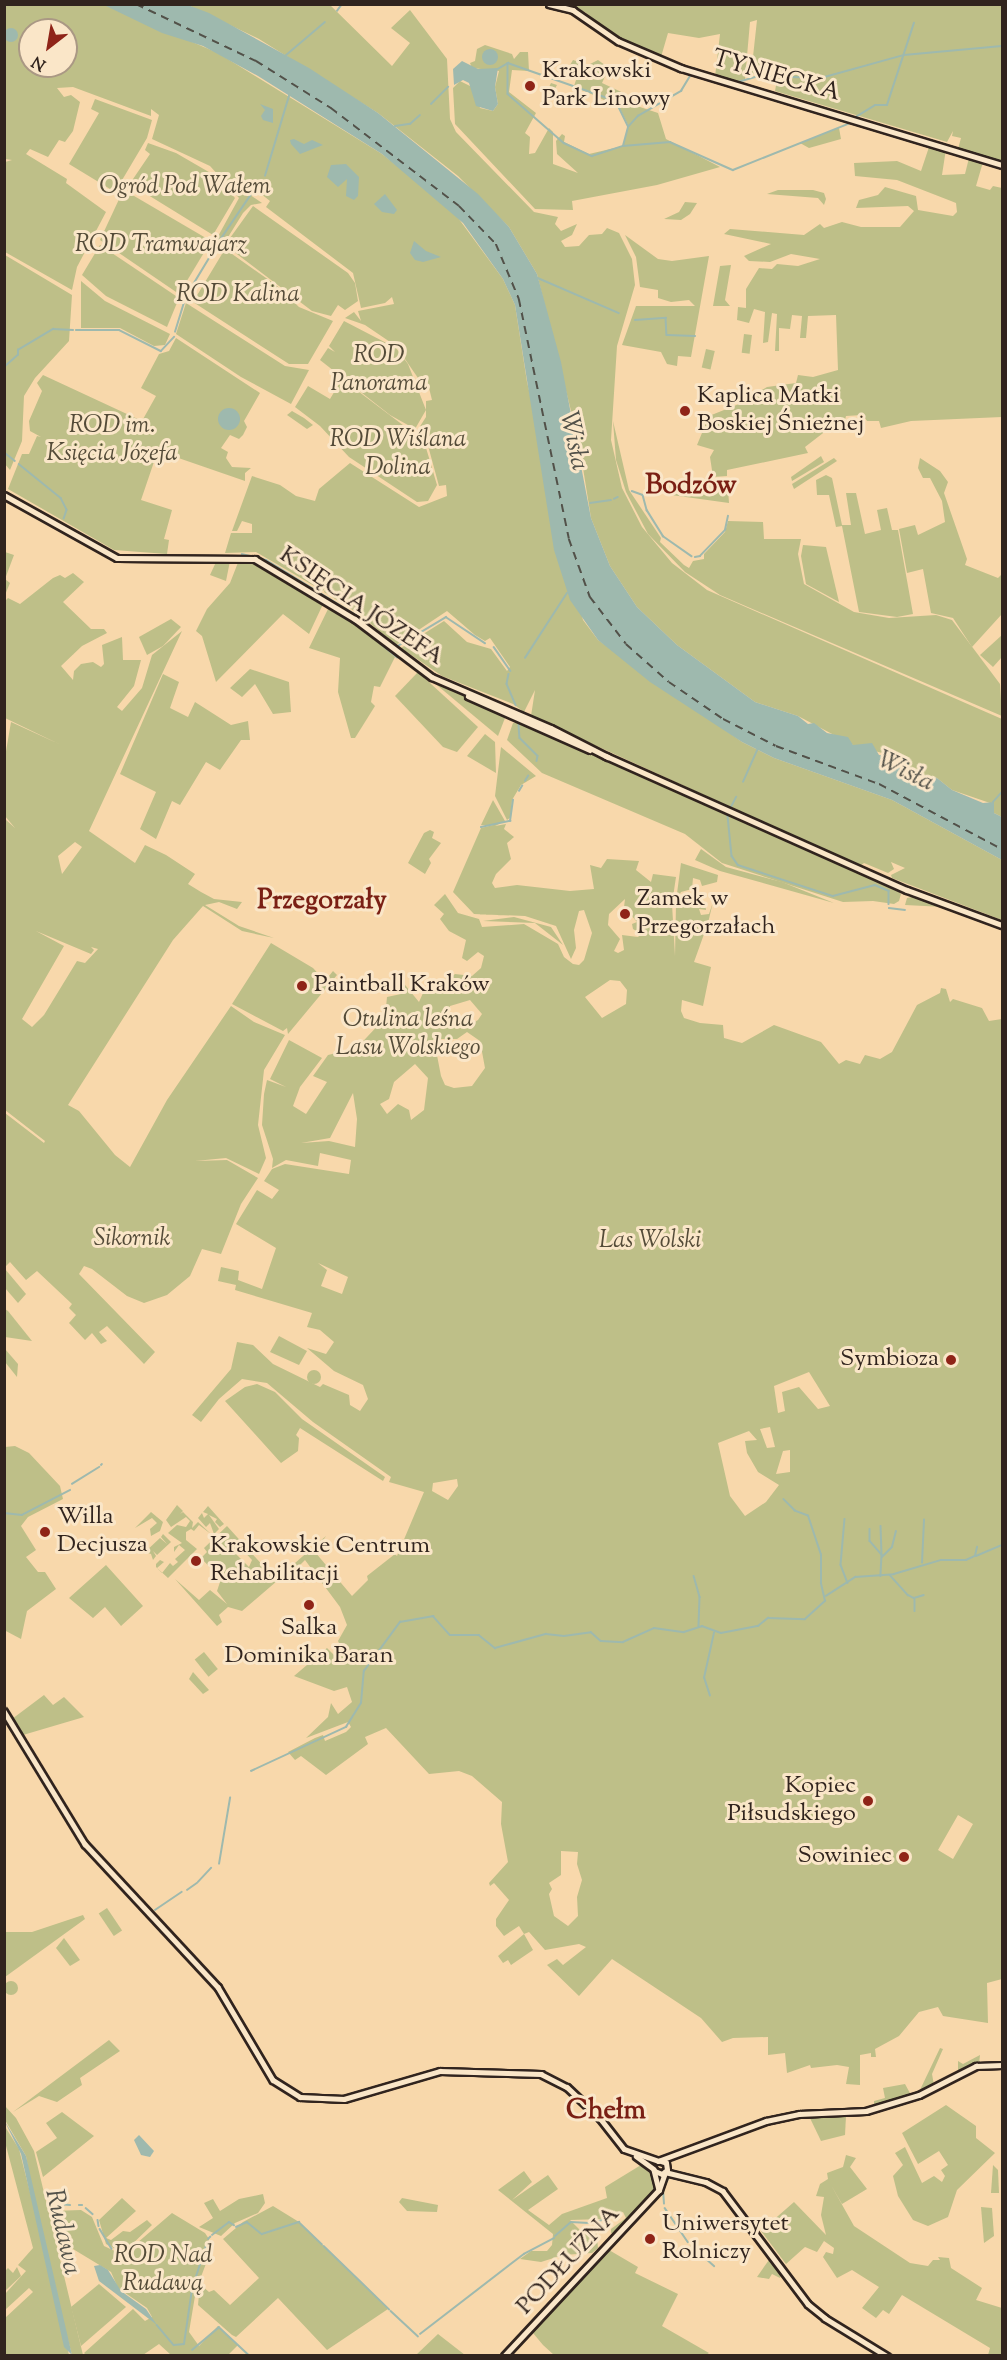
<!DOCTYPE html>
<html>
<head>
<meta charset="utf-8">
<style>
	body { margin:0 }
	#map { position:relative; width:1007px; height:2360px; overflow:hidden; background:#f8d8ab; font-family:"Sorts Mill Goudy",serif }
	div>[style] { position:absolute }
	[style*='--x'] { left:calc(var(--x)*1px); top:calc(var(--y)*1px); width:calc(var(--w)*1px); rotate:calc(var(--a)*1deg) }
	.green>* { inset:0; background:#bebf88; transform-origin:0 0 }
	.round { border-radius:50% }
	.water>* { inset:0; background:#9eb9ae }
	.stream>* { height:1.5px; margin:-0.75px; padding:0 0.75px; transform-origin:0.75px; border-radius:0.75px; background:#9eb9ae }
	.ferry>* { height:1.5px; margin-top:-0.75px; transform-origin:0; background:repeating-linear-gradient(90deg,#525149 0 8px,transparent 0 14px) }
	.roads { filter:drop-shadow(2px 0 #31241e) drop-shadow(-2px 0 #31241e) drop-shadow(0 2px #31241e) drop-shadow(0 -2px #31241e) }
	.secondary>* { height:4.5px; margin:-2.25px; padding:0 2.25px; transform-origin:2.25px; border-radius:2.25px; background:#fae6c8 }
	.dots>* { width:16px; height:16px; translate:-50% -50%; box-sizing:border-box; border:3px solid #fae6c8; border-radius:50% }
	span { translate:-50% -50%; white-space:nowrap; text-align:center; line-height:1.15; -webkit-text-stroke:6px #fae6c8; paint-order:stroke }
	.poi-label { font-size:24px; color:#31241e }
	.left { translate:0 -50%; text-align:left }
	.right { translate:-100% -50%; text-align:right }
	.street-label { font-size:24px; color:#31241e }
	.park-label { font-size:24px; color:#544b38; font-style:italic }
	.water-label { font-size:26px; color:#525149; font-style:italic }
	.quarter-label { font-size:27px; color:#7a1f14; font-weight:700 }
	.frame { position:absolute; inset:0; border:6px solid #31241e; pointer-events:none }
	.north { position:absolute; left:18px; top:18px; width:60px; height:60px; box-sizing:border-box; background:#fae6c8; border:2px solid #aa9884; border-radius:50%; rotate:211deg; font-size:16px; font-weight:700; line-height:24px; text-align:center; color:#31241e }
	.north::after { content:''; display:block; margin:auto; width:21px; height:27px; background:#8f2418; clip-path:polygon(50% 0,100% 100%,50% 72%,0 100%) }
</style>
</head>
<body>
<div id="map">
	<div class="green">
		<i style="clip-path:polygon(302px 4px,330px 5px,392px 66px,410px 43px,391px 28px,410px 10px,447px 59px,450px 119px,456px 132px,534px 212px,558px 217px,555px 224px,561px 231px,577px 224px,572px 235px,561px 241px,565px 247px,579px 246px,589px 235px,602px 234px,607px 228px,619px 233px,632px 259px,635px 285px,617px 346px,611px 440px,622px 488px,642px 527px,672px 563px,707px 590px,1002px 719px,1002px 817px,994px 813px,990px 803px,952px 790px,937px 778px,908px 771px,893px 756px,853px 745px,798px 716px,755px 702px,677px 645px,637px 607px,610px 566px,591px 518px,579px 443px,537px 274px,509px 227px,458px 176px,378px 113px,259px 39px,188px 5px)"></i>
		<i style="clip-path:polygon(evenodd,5px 5px,105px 5px,218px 53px,382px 154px,453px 211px,503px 279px,515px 305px,527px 382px,583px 620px,598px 640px,742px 742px,774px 758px,892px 800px,1002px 860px,1002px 920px,892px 878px,891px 875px,905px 868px,891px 862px,894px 869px,888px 873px,864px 863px,860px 866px,531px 716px,535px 690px,524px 712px,513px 704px,442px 676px,401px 648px,444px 621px,467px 642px,491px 649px,507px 671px,510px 667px,490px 638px,485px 641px,475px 635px,447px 611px,396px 645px,359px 614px,324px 592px,328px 584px,323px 591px,256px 552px,225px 553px,231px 533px,252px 533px,252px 524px,242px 521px,237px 531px,232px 531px,252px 476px,280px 485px,296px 496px,315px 501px,319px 489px,350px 463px,419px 507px,447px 496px,446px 485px,439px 486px,427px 442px,417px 431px,426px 417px,426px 401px,432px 400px,426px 376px,418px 378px,396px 346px,365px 325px,345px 318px,354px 312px,361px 321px,358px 311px,394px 304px,392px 297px,385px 303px,361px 308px,353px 273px,266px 207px,270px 201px,251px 186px,246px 192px,262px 203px,251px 205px,243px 213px,225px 242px,216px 240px,239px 198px,210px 166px,152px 139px,159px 115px,151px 109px,151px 116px,73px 87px,57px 88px,64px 97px,71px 95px,80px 102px,73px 131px,65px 142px,59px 140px,48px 157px,30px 149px,26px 154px,67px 179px,66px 183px,106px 212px,77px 267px,72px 290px,5px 252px,5px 162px,12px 160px,5px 159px,5px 5px,30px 30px,66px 30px,66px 66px,30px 66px,30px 30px)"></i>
		<i style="clip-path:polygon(562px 5px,1002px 5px,1002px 161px,958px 149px,961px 138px,952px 136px,953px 131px,947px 142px,775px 91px,780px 63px,767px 65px,751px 75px,757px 20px,750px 22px,745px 79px,734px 83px,715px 77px,720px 34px,699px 38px,668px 33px,661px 57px,616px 38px,585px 12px)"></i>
		<i style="clip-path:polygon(485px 45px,512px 54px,514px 59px,520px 52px,528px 52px,529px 71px,512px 70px,509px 92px,536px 113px,525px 133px,530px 137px,529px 154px,535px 153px,549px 128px,553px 132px,553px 164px,578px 173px,557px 154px,556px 141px,562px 134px,565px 136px,564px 142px,589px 154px,623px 146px,628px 125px,619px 107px,574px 86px,579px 71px,570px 65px,573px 60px,588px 65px,598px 60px,609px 68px,602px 83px,630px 96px,631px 104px,658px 113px,666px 139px,720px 167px,657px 185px,572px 201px,573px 210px,535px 209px,455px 124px,453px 88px,460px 81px,472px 87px,480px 108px,493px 111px,498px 104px,495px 87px,499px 71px,472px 68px,470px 63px,475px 61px,477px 49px)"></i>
		<i style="clip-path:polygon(551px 83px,557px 85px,544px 108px,540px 105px)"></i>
		<i style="clip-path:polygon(95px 99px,152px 120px,147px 138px,115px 192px,69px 164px,99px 113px,91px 109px)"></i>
		<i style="clip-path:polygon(839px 128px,841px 139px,809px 148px,800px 143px)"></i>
		<i style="clip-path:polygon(148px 143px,176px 153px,214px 175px,235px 198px,213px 235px,140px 190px,133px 179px,150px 154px,145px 150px)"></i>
		<i style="clip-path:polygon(930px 144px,946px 149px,942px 175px,965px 174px,969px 158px,983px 162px,976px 186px,990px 190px,993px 186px,1002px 188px,1002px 417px,911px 421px,881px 428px,879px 421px,867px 421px,863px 415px,846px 416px,845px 420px,826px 426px,827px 430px,805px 447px,808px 453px,727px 470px,727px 476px,713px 477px,710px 457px,714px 450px,697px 445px,709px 416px,739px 404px,767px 387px,796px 383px,798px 375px,813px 377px,838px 370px,836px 315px,808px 316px,806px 338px,800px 338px,802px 316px,792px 315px,790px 329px,779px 328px,779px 351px,775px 351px,777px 314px,772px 313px,768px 342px,763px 343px,765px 312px,754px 309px,749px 323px,737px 320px,738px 307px,746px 308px,746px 289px,759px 268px,772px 269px,777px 264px,798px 266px,820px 259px,791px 254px,770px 262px,749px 261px,744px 256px,771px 244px,724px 234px,730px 229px,804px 235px,820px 224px,824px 228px,842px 222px,861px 227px,900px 227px,914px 211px,908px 206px,856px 208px,859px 200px,878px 195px,885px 187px,916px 196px,918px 210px,953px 216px,957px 212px,956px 203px,951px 201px,897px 180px,855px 176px,854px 163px,897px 161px,921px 171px)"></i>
		<i style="clip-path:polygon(778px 190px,813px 190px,824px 193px,826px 199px,824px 205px,818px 198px,767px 194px)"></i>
		<i style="clip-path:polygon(129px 193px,211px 241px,179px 294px,100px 240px,121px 195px)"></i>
		<i style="clip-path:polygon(685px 202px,697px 203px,690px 214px,681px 220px,664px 219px,679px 212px)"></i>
		<i style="clip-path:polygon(253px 206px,348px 273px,355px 283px,358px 301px,345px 310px,338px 305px,331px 316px,312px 311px,225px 245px)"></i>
		<i style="clip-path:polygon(625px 235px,658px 259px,672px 261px,709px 256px,691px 357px,678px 356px,677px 366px,667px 364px,661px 352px,622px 345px,636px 306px,695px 306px,689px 300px,671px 302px,658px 298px,658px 290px,640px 287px,636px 257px)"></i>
		<i style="clip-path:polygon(100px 245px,179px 298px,167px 327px,106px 296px,82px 275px)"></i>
		<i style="clip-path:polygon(225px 249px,276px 285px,299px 307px,333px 321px,308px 364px,289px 364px,193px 302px)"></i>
		<i style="clip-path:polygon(5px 255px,72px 295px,69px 341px,35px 378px,24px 396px,22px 441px,10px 470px,4px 463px)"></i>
		<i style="clip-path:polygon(731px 265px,725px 300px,730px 306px,713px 306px,720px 266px)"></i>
		<i style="clip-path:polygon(81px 281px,105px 301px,170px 334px,165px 345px,154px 346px,120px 328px,81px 328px)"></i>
		<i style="clip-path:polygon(186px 303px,285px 366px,309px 370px,291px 404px,241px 377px,176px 334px)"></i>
		<i style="clip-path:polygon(344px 321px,396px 348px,408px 364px,426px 410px,415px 429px,390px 415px,320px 360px,328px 348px,335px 352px,329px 346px)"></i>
		<i style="left:744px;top:334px;width:8px;height:19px;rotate:7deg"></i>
		<i style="clip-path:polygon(176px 338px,260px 393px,244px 421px,247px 427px,243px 435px,239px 439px,230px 435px,221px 448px,228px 452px,226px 458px,232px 467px,251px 468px,245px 473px,245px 481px,164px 453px,156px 456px,141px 500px,172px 510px,164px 539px,169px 540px,167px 554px,114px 550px,8px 489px,22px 454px,29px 454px,37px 436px,41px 437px,30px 431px,29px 421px,42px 391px,37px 383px,43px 375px,142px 421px,156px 396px,141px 388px,159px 354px,169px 351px)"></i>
		<i style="left:706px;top:349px;width:9px;height:19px;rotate:13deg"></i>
		<i style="clip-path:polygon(342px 379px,424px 441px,437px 485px,428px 501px,417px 502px,349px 457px,320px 426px,295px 407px,308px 386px,330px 399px)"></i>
		<i style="clip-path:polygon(292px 411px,304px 418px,313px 425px,307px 429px,287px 415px)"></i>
		<i style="clip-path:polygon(613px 421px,629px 490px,661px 538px,660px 542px,684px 565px,689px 568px,693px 561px,704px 559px,704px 554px,725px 532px,728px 521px,763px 522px,764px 539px,801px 539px,798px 554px,804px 584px,854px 612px,889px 618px,936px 615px,952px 620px,1000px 684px,1002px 716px,720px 595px,685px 572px,648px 534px,626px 492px,616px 460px)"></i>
		<i style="clip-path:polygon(821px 456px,824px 462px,792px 481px,791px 477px)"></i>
		<i style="clip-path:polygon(834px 458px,837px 461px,794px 489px,792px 484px)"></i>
		<i style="clip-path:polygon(920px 458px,940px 471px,948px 482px,944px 493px,967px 559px,965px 565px,998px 578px,1002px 574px,1002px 614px,972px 647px,953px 618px,931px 613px,923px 569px,907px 573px,899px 529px,915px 525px,918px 535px,945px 522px,942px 501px,930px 478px,923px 478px,918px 468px)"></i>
		<i style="clip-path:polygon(826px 475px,832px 478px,842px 525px,851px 525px,846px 493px,856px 493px,865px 534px,881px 530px,877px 510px,887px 508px,892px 530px,898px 530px,913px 614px,897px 617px,859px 612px,842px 526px,836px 527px,829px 495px,817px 495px,816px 480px)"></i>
		<i style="clip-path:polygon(673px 489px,728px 489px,729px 503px,664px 494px,673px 493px)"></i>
		<i style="clip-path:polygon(803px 545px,826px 547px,839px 602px,806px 584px,801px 556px)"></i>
		<i style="clip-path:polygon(5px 552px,14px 555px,5px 579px,10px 583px,5px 595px)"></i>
		<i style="clip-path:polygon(239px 560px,265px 567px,324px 602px,309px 634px,283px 614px,216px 682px,202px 636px,196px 631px,207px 609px,230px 583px)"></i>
		<i style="clip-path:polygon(230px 561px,226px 581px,210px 575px,216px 562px)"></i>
		<i style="clip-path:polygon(evenodd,73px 573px,84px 582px,63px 602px,91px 629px,104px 629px,107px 633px,82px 646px,61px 666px,73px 680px,74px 671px,81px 664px,93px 662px,101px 667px,104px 664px,102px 645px,122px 637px,123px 660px,141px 660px,134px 686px,117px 707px,122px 711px,142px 688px,152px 655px,182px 631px,89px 831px,135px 863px,145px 845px,166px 855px,195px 874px,188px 884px,201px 892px,214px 899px,242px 902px,237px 909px,219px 902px,205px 905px,239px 926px,274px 938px,242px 931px,203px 906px,173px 940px,68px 1105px,79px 1111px,115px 1155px,130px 1167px,167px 1100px,231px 1006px,254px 1022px,285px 1035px,264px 1070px,258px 1125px,266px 1158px,259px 1174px,226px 1158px,195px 1161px,227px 1160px,258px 1178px,241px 1204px,221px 1254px,202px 1249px,190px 1276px,167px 1295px,144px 1303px,127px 1296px,92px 1269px,84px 1266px,79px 1274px,155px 1352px,144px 1364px,107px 1326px,99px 1332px,107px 1341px,101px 1344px,92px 1333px,85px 1340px,69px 1323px,76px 1315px,69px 1308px,72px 1304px,37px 1271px,26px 1280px,10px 1262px,5px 1267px,5px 1113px,44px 1143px,45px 1141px,5px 1110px,5px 819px,15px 828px,5px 816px,5px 757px,11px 722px,59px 744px,5px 718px,5px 601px,8px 598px,20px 604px,53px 578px,60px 575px,65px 578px,73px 573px,75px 842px,82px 847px,62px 874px,58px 856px,75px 842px,73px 573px,36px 931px,91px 954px,94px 950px,91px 947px,98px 949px,85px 963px,77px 961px,44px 1015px,32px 1027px,22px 1019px,64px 946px,36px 931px)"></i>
		<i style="clip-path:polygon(329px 607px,358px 625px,395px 657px,380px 687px,374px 686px,371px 702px,375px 706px,355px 738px,351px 738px,338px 692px,340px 658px,309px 648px)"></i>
		<i style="clip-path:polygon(171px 619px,181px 627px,163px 646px,147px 655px,139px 637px)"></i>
		<i style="clip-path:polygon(1002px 635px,1002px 657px,993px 667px,980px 655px)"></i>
		<i style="clip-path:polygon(250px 669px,289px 682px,291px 712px,273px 714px,255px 684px,242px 697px,230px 688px)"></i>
		<i style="clip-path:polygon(418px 672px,478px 727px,457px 752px,443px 747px,395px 696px)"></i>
		<i style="clip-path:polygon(163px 674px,179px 682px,170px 708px,188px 717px,195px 702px,231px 725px,248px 721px,250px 740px,241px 740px,220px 770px,206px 762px,180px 805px,172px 801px,156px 839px,140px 829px,156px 792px,120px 774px)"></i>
		<i style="clip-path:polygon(432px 681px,503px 714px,505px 718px,498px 736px)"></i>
		<i style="clip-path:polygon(520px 722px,896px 890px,901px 894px,899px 901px,894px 904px,873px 901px,843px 902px,722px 863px,685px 834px,542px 773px,507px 740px,513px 723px)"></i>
		<i style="clip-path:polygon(485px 734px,495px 742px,496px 773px,467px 756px)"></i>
		<i style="clip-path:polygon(501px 747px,536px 776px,521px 785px,512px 800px,511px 817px,507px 820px,495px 796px)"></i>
		<i style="clip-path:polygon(evenodd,493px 800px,505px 821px,495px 826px,506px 824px,504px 829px,514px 837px,507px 843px,511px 859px,496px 874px,492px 883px,495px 888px,517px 885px,570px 891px,594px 889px,590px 865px,601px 868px,607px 859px,639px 861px,636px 870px,651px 882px,653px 874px,676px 877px,672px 904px,675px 956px,676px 904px,705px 903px,706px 910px,699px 909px,701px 915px,709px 914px,713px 902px,708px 923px,694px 962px,711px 967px,703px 1006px,682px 1000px,681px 1011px,684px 1018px,700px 1023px,723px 1025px,724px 1038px,742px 1043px,774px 1025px,821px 1042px,839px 1064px,846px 1060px,860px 1064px,865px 1055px,880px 1059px,892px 1052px,917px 1005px,940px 993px,941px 988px,946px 989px,950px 1002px,953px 999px,982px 1008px,989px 1021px,1002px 1019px,1002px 1979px,987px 1983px,988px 2023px,943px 2016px,938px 2007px,919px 2012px,899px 2036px,875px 2049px,876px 2057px,871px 2057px,871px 2053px,860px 2055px,860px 2085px,846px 2084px,849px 2067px,837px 2065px,811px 2068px,810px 2065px,787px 2073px,785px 2053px,768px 2055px,768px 2037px,733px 2038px,722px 2042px,701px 2018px,612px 1959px,579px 1996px,547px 1965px,557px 1959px,563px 1965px,586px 1947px,579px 1944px,545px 1950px,529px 1932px,524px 1934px,533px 1950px,511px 1965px,508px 1960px,503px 1963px,498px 1956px,524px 1934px,519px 1926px,504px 1936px,496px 1926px,496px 1919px,509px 1900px,494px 1883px,490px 1886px,489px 1883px,508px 1862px,501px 1824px,502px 1802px,472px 1776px,459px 1771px,429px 1774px,386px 1728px,365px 1737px,368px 1744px,326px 1775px,301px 1756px,295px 1760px,288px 1752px,315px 1738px,323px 1735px,325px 1741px,346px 1732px,351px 1727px,348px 1722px,306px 1738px,328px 1717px,331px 1703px,338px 1714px,352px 1702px,347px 1687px,334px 1691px,294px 1676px,327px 1648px,338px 1659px,341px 1647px,338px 1641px,347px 1625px,340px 1607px,305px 1560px,282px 1583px,279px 1577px,326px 1536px,315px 1552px,352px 1596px,368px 1580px,367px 1576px,395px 1554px,397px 1556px,424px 1492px,389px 1482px,391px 1477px,313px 1422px,267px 1383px,242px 1379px,219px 1399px,201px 1422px,192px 1415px,231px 1369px,237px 1342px,253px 1345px,273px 1364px,320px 1387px,323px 1384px,349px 1395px,350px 1405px,360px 1411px,368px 1399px,363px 1385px,334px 1371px,307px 1348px,326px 1354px,334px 1342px,320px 1330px,307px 1327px,312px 1313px,235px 1290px,236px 1285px,218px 1281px,221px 1267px,239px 1271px,238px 1280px,262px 1289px,276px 1248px,236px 1224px,257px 1190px,272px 1199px,279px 1190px,264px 1181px,272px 1169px,285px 1164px,349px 1174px,351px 1160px,320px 1153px,318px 1166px,286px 1160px,272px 1168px,273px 1159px,262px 1125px,264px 1094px,267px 1080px,286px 1087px,270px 1079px,289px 1040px,322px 1058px,300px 1087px,293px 1106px,306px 1114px,327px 1082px,313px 1076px,328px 1055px,340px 1052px,350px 1055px,385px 1018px,387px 997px,401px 994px,401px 980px,419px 1002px,423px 993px,432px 992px,455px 974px,472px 976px,481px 968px,484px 956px,478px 952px,467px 961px,462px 958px,466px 940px,449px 931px,440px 919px,444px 914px,434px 905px,445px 894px,458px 913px,479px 919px,482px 927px,524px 924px,558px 944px,564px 957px,573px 964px,579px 965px,584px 960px,592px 933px,584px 910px,579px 911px,574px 930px,576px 948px,571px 959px,556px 926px,525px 916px,474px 914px,453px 892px,481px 828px,493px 825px,481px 825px,493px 800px,625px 899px,624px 907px,637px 922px,632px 924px,633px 929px,641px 934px,638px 937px,622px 935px,624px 950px,618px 953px,614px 951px,620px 939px,608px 925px,609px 914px,625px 899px,493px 800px,610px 980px,620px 981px,627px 990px,626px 1004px,602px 1018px,585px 997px,610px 980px,493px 800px,470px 1000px,482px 1014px,478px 1020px,470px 1025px,448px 1017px,450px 1006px,470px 1000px,493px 800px,467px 1032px,480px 1041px,485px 1068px,472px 1086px,454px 1088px,445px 1085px,441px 1076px,435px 1045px,438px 1039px,457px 1039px,467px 1032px,493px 800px,415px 1064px,428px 1078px,424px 1110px,411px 1120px,409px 1110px,398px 1104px,387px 1114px,380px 1104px,389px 1099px,394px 1082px,415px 1064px,493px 800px,353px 1093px,357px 1119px,355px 1147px,329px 1141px,301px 1143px,330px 1138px,353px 1093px,493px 800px,318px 1263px,348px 1277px,342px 1294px,321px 1286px,327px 1270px,318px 1263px,493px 800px,809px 1372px,830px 1406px,818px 1409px,799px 1387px,782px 1392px,785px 1411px,778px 1413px,774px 1386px,809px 1372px,493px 800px,770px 1427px,775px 1447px,767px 1448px,760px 1429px,770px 1427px,493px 800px,749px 1431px,757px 1440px,745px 1441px,747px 1453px,758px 1472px,779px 1485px,766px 1502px,745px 1516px,730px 1496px,718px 1443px,749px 1431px,493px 800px,790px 1450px,790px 1472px,776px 1474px,783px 1451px,790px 1450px,493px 800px,457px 1479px,458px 1486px,448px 1500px,432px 1491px,433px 1483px,457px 1479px,493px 800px,958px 1815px,973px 1824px,953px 1859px,938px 1850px,958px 1815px,493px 800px,561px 1851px,578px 1852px,577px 1864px,582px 1880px,577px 1897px,578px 1916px,568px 1926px,554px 1916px,549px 1894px,552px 1889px,549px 1883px,561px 1875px,561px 1851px)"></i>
		<i style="clip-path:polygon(430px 830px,434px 832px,432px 838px,441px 843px,429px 859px,431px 863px,425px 874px,408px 863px,424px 833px)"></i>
		<i style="clip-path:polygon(701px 849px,726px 867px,782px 882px,834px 903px,720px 871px,695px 860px)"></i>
		<i style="clip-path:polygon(681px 863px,718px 875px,717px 882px,702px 886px,700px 880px,693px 878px,692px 889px,681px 892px,676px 901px)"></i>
		<i style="clip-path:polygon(912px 897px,927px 901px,944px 907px,905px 905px,907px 898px)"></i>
		<i style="clip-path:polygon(514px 917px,551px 927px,563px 945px,535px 923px,483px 921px)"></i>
		<i style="clip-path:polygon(271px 943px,313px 968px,325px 981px,333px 971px,337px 975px,288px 1034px,287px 1028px,283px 1031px,232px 1004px)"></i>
		<i style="clip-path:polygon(5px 1269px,26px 1294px,18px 1303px,5px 1288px)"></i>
		<i style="clip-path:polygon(5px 1309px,8px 1311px,32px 1341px,5px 1337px)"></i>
		<i style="clip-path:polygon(279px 1336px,307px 1351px,299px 1365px,270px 1352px)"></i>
		<i style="clip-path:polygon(5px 1349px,18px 1364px,17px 1377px,5px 1362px)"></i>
		<i class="round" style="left:307px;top:1370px;width:14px;height:14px"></i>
		<i style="clip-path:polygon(257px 1384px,275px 1392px,302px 1419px,385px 1477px,383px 1481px,300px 1428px,296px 1435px,299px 1438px,298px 1451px,281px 1463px,225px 1401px,245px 1387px)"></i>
		<i style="clip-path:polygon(15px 1446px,29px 1453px,60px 1486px,63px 1499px,28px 1517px,21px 1526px,36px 1550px,26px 1557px,38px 1572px,45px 1572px,56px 1589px,27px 1611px,21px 1639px,4px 1630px,5px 1447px)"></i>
		<i style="clip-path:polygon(177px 1505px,183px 1511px,180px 1514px,183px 1512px,193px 1522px,192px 1528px,198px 1522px,211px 1534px,199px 1525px,194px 1531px,191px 1529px,186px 1532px,186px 1540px,197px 1549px,168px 1578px,156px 1567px,156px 1564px,160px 1560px,164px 1562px,157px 1568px,162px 1573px,170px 1563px,173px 1566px,178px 1562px,175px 1559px,185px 1550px,179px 1545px,174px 1552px,174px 1547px,182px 1543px,168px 1533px,177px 1525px,186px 1527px,190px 1521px,186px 1517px,171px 1527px,166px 1520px)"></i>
		<i style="clip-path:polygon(208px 1506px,224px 1524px,220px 1527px,215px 1522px,217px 1519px,209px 1515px,219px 1529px,214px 1534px,210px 1523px,206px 1527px,198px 1518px,202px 1513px,204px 1518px,208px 1514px,203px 1512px)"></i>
		<i style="clip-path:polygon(151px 1512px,163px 1522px,160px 1531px,151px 1536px,150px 1529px,157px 1523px,152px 1518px,135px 1528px)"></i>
		<i style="clip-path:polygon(evenodd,227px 1526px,277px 1581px,242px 1611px,228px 1607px,219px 1615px,222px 1622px,217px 1626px,175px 1579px,199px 1600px,210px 1590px,227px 1604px,217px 1591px,221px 1579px,201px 1558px,207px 1552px,204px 1548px,227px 1526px,241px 1548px,252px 1560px,249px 1567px,234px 1552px,241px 1548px)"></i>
		<i style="clip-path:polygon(163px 1534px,171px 1542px,157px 1555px,153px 1551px,156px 1556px,153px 1560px,151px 1554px,145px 1552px,160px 1538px,167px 1544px,161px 1537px)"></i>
		<i style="clip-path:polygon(106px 1565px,143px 1606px,121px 1626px,105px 1607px,93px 1618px,69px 1598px)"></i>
		<i style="left:204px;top:1652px;width:22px;height:12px;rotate:51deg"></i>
		<i style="clip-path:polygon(193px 1672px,209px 1690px,203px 1694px,189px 1679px)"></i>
		<i style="clip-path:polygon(44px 1695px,53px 1705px,64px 1697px,84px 1717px,23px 1735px,12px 1719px)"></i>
		<i style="left:107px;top:1908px;width:27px;height:10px;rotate:56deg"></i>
		<i style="clip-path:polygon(83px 1915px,85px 1919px,5px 1977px,5px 1932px,32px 1932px)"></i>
		<i style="clip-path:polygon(64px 1938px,80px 1960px,70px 1966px,56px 1948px)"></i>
		<i class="round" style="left:4px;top:1981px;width:14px;height:14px"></i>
		<i style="clip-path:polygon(109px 2040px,120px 2051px,80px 2078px,82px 2085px,57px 2102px,39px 2096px,13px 2112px)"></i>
		<i style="clip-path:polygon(940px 2048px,943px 2049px,932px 2074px,934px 2085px,919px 2092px)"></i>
		<i style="clip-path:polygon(980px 2055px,979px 2064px,958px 2073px,958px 2061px,963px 2064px)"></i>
		<i style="clip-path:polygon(905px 2084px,911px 2095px,874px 2106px,874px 2101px,885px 2098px,883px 2088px)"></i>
		<i style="clip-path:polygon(946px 2105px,976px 2126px,976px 2138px,995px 2153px,957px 2190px,948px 2217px,928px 2226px,913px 2220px,898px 2196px,893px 2176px,903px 2165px,895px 2153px,905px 2147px,922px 2183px,934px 2176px,942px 2182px,945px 2176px,941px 2170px,948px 2165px,939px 2151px,918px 2164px,902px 2133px)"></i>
		<i style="clip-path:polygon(5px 2106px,16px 2118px,34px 2151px,83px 2355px,72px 2355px,45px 2253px,69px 2355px,5px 2354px,5px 2318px,33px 2292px,29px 2288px,5px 2310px,5px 2294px,26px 2271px,18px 2265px,33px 2248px,5px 2142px,4px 2125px,19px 2149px,37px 2220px,26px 2156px,5px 2120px)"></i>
		<i style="clip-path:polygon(62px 2112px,94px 2136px,43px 2177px,36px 2152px,57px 2138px,46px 2123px)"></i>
		<i style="clip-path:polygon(809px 2116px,846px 2116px,845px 2135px,821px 2141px)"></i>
		<i style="clip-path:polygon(846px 2155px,856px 2158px,850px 2167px,867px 2189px,842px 2204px,831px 2185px,854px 2226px,910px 2263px,928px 2266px,933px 2260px,940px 2260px,938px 2257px,949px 2258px,951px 2268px,982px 2288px,976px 2300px,1002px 2308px,1002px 2355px,988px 2355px,990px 2348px,902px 2295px,889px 2314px,883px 2310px,876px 2318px,862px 2308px,879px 2287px,852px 2270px,837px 2278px,823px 2257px,826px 2252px,833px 2254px,834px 2248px,824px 2241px,817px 2252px,805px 2247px,786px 2264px,761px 2231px,794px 2202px,826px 2235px,821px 2215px,824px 2197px,816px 2196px,820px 2184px,828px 2179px,827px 2173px,843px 2167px)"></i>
		<i style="clip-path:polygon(641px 2165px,653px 2176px,658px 2188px,619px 2233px,611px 2233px,611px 2229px,626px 2218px,623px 2212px,604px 2219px,570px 2220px,583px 2233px,589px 2228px,603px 2226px,596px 2230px,598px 2248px,592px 2253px,563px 2255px,541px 2262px,520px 2259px,531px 2251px,547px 2251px,552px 2245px,553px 2234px,498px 2190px,524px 2171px,532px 2182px,512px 2200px,548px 2175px,558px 2189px,528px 2210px,549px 2225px,562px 2214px,607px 2198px,605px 2187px)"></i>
		<i style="clip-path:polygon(993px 2165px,998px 2170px,999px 2193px,991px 2193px)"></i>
		<i style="clip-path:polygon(263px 2194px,265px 2203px,258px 2213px,235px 2223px,221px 2236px,199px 2227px,213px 2218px,204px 2203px,213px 2199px,220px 2211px,239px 2199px)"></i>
		<i style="clip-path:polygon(122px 2198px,136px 2211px,106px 2238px,111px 2240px,123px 2231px,130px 2232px,147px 2220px,152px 2225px,123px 2253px,106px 2244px,99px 2220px)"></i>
		<i style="clip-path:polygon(402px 2198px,438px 2205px,437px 2212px,407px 2211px,399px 2202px)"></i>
		<i style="clip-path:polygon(273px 2206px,299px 2222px,388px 2309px,327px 2350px,278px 2298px,236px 2337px,232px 2335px,198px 2305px,200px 2284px,209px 2292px,214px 2290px,230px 2305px,259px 2278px,223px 2239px,243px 2222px)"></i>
		<i style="clip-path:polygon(981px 2207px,992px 2208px,994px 2236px,984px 2243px)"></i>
		<i style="clip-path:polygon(81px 2210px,92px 2217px,104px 2246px,123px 2255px,172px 2213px,205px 2233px,209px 2239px,207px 2261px,196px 2290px,189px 2332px,199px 2346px,218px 2326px,238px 2345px,228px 2355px,171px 2355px,159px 2344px,143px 2355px,86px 2355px,84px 2353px,133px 2309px,145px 2321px,152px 2317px,147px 2308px,118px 2288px,111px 2272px,73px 2249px,64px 2251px,52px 2211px)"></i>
		<i style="clip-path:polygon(609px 2250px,638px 2267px,635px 2273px,678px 2294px,662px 2326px,709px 2353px,706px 2355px,554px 2355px,543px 2345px,533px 2333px)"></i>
		<i style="clip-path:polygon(771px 2257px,782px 2273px,780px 2278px,772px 2274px,769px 2279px,757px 2277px)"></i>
		<i style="clip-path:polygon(17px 2267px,21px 2276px,5px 2291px,5px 2271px,8px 2268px,13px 2273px)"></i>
		<i style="clip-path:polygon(99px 2284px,126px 2307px,81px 2346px,71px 2307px)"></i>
		<i style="clip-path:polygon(438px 2334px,465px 2355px,416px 2355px)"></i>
	</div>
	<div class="water">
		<i style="clip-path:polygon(104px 5px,188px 5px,209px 13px,309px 68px,378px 113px,478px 194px,509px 227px,537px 274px,561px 362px,591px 518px,610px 566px,637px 607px,677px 645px,755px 702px,798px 716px,808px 724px,814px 723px,827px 733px,848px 737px,853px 745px,872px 743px,879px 755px,898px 757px,909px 764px,908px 771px,937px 778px,952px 790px,983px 803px,994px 802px,994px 813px,1002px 817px,1002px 860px,892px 800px,774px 758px,742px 742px,650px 682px,598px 640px,570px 600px,554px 550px,515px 305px,503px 279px,463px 223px,382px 154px,258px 76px,203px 46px,162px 33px)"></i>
		<i class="round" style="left:4px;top:28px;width:14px;height:14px"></i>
		<i class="round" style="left:482px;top:49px;width:16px;height:16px"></i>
		<i style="clip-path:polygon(462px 61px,478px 69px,498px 68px,495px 87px,498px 104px,493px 111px,476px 106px,469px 83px,463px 80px,454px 85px,453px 69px)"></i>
		<i style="clip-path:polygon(260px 104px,273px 109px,273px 123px,263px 120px,261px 116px,265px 110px)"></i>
		<i style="clip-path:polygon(294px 139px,304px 144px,312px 140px,323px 145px,300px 154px,291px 144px,290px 140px)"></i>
		<i style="clip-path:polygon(346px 164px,359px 177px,358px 196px,354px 200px,346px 196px,347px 179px,338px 187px,327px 177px,331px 165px)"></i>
		<i style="clip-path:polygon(385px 194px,397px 210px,394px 214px,382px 212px,374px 204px)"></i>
		<i style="clip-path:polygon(414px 241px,426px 251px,441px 257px,423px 262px,415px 260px,410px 253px)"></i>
		<i class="round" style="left:218px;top:408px;width:22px;height:22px"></i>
		<i style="clip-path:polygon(4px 2120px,26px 2156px,72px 2355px,64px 2347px,21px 2154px)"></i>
		<i style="clip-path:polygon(139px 2135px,154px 2151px,150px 2157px,141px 2155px,134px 2140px)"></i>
		<i style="clip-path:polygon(100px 2265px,108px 2270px,121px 2291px,146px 2309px,157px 2325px,99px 2281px,94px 2266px)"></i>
	</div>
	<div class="stream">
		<i style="--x:337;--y:11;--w:9;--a:-54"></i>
		<i style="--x:285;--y:56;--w:52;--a:-40.4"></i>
		<i style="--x:508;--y:63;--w:31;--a:90"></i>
		<i style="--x:508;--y:94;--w:74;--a:41.2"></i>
		<i style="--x:564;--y:143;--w:31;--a:25"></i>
		<i style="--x:592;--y:156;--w:33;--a:-18"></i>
		<i style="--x:623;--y:146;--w:47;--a:-4.9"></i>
		<i style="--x:670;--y:142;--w:69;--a:24"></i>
		<i style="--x:733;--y:170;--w:129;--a:-21.8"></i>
		<i style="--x:498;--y:69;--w:12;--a:-31"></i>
		<i style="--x:508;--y:63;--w:114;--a:19.4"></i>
		<i style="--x:616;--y:101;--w:28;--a:64"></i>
		<i style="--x:431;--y:104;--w:24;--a:-45"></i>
		<i style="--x:856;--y:117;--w:22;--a:-32"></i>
		<i style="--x:875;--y:105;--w:12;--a:0"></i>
		<i style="--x:887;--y:105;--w:86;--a:-71.8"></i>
		<i style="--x:395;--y:126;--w:15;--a:-8"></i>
		<i style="--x:410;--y:124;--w:13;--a:-42"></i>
		<i style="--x:623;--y:146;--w:20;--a:-75"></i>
		<i style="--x:628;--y:127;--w:15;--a:-48"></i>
		<i style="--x:638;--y:116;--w:50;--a:-30.2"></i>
		<i style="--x:681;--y:91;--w:26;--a:-59"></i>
		<i style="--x:694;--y:69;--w:46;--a:16.5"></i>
		<i style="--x:738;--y:82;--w:22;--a:-16"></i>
		<i style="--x:759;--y:76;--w:62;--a:1.8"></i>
		<i style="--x:821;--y:78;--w:86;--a:-15.5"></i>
		<i style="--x:904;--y:55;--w:98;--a:-5.2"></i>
		<i style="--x:265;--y:176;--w:84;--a:-73.3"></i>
		<i style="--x:220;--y:240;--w:60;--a:-55.8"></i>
		<i style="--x:538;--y:278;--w:88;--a:23.4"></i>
		<i style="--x:185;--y:298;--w:62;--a:-58.9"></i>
		<i style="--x:635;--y:320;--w:31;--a:-4"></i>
		<i style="--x:666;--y:318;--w:17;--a:87"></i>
		<i style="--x:667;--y:335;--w:28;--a:2"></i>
		<i style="--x:76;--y:330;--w:43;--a:0"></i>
		<i style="--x:119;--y:330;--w:47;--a:26.6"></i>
		<i style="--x:161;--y:351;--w:19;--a:-47"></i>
		<i style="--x:175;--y:332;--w:31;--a:-73"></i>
		<i style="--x:4;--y:367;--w:18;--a:-41"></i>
		<i style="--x:18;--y:355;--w:5;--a:-90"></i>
		<i style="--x:18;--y:350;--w:41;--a:-31"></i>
		<i style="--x:53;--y:329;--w:20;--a:3"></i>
		<i style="--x:4;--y:452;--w:14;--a:39"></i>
		<i style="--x:19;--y:464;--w:54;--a:39"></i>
		<i style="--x:61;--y:498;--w:13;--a:63"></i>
		<i style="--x:67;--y:510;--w:9;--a:108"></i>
		<i style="--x:632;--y:491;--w:12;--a:20"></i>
		<i style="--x:643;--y:495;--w:16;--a:75"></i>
		<i style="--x:647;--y:510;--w:31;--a:58"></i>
		<i style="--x:663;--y:536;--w:35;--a:35"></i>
		<i style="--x:614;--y:499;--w:4;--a:-27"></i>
		<i style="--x:590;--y:503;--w:21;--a:-8"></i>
		<i style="--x:242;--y:554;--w:25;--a:14"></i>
		<i style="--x:266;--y:560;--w:105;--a:31.4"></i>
		<i style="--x:356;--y:615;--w:31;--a:40"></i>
		<i style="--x:695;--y:557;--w:5;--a:-11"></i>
		<i style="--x:700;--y:556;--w:36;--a:-46"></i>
		<i style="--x:725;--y:530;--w:14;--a:-78"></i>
		<i style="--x:351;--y:619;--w:60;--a:39.6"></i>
		<i style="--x:398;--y:646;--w:56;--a:-31.1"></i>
		<i style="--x:446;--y:617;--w:47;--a:33.7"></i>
		<i style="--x:494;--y:647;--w:29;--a:55"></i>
		<i style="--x:525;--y:658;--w:77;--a:-57.1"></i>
		<i style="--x:509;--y:674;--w:10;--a:101"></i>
		<i style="--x:507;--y:684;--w:23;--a:67"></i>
		<i style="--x:519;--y:725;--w:13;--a:86"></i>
		<i style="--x:520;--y:738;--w:25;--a:45"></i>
		<i style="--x:538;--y:756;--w:5;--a:101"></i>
		<i style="--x:525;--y:781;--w:6;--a:-59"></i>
		<i style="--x:743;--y:782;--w:35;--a:-66"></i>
		<i style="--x:519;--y:791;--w:6;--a:-59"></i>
		<i style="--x:993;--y:802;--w:13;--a:-48"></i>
		<i style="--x:731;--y:807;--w:11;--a:-63"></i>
		<i style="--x:728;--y:816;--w:40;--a:84.3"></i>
		<i style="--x:732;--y:856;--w:11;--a:56"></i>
		<i style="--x:738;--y:865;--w:100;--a:18.1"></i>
		<i style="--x:833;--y:896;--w:43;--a:-14.7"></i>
		<i style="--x:875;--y:885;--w:15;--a:23"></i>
		<i style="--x:889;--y:891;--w:13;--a:90"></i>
		<i style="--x:481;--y:827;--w:30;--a:-12"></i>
		<i style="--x:510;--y:821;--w:21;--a:-82"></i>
		<i style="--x:889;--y:908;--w:16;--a:7"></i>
		<i style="--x:101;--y:1465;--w:1;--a:-45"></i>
		<i style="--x:72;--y:1484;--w:32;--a:-32"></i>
		<i style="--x:4;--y:1513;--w:18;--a:6"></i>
		<i style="--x:22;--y:1515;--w:54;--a:-27.5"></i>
		<i style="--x:845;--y:1519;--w:46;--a:95"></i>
		<i style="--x:841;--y:1565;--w:19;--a:69"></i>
		<i style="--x:881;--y:1526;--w:28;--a:88"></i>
		<i style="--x:870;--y:1529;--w:12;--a:90"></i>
		<i style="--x:870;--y:1541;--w:18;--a:49"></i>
		<i style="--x:882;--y:1555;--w:21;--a:93"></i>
		<i style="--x:976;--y:1556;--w:28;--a:-23"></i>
		<i style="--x:882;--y:1557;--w:14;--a:-45"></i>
		<i style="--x:892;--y:1547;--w:16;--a:-76"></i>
		<i style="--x:922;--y:1563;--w:43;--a:-87.3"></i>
		<i style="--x:890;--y:1575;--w:27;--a:48"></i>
		<i style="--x:908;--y:1595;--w:7;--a:27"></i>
		<i style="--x:914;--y:1598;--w:10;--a:-17"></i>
		<i style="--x:694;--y:1576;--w:22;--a:74"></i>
		<i style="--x:700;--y:1597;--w:29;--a:92"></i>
		<i style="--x:826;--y:1596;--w:35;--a:-33"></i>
		<i style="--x:855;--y:1577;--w:39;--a:-4"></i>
		<i style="--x:894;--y:1574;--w:49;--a:-16.6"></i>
		<i style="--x:941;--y:1560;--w:25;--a:0"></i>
		<i style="--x:966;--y:1560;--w:10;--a:-24"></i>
		<i style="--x:975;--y:1556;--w:9;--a:-77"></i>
		<i style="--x:915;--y:1600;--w:11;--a:90"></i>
		<i style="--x:710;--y:1696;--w:19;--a:-108"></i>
		<i style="--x:704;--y:1678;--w:46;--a:-77.5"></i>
		<i style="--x:251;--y:1771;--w:105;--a:-24.9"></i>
		<i style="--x:346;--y:1727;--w:28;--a:-58"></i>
		<i style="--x:361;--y:1703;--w:32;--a:-85"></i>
		<i style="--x:364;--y:1671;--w:61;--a:-53.7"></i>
		<i style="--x:400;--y:1622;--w:34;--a:-10"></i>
		<i style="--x:433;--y:1616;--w:25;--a:48"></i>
		<i style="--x:450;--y:1635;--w:29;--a:0"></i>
		<i style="--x:479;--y:1635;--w:21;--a:39"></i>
		<i style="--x:495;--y:1648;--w:53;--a:-15.4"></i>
		<i style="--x:546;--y:1634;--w:18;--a:6"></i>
		<i style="--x:564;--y:1636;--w:27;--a:-8"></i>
		<i style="--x:591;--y:1632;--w:13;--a:42"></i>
		<i style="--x:601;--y:1641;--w:22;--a:3"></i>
		<i style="--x:623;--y:1642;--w:34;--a:-24"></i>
		<i style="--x:654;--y:1628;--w:30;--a:8"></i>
		<i style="--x:684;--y:1632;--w:19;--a:-18"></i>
		<i style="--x:702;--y:1626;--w:20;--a:20"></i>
		<i style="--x:721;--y:1633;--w:38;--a:-11"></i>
		<i style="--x:758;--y:1626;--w:13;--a:-39"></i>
		<i style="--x:768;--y:1618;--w:37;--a:2"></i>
		<i style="--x:805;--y:1619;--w:27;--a:-42"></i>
		<i style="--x:825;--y:1601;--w:18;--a:-103"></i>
		<i style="--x:821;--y:1583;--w:28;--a:-90"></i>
		<i style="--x:821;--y:1555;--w:41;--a:-108.4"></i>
		<i style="--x:808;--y:1516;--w:14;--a:-159"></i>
		<i style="--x:795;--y:1511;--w:16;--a:-135"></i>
		<i style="--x:219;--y:1864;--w:67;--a:-80.5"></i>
		<i style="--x:198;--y:1882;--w:19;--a:-47"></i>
		<i style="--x:187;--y:1890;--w:12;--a:-35"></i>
		<i style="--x:155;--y:1910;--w:32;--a:-34"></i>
		<i style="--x:655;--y:2198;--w:4;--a:-45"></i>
		<i style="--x:48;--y:2203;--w:7;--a:0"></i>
		<i style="--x:58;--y:2204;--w:12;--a:5"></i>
		<i style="--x:664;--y:2204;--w:15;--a:-94"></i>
		<i style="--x:663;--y:2189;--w:13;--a:-63"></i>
		<i style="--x:79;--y:2205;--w:3;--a:0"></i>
		<i style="--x:86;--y:2208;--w:9;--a:41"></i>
		<i style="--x:665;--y:2208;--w:41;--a:55.9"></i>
		<i style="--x:98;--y:2220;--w:6;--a:81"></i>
		<i style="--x:236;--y:2227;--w:12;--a:-24"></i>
		<i style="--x:247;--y:2222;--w:19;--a:39"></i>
		<i style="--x:262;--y:2234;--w:39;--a:-18"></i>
		<i style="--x:299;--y:2222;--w:32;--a:44"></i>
		<i style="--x:100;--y:2229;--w:23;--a:59"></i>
		<i style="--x:212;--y:2235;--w:21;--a:-37"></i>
		<i style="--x:229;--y:2222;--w:6;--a:31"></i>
		<i style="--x:555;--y:2236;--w:21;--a:-41"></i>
		<i style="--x:571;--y:2222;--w:22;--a:3"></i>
		<i style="--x:593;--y:2223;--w:29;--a:-18"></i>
		<i style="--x:208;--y:2239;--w:3;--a:-45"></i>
		<i style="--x:324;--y:2246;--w:91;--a:44.1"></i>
		<i style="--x:692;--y:2246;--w:30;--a:42"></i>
		<i style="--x:391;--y:2311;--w:37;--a:43"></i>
		<i style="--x:157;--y:2325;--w:26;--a:50"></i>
		<i style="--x:174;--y:2345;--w:10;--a:-6"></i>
		<i style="--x:184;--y:2344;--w:56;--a:-81.7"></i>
		<i style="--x:192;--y:2289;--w:45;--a:-72"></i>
		<i style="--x:420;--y:2334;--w:131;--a:-37.6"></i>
		<i style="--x:524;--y:2254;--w:34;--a:-28"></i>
		<i style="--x:192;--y:2350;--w:35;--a:-40"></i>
		<i style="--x:219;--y:2327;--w:42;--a:43.1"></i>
	</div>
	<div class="ferry">
		<i style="--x:136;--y:4;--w:133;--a:25.4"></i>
		<i style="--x:256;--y:61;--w:89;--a:32.1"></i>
		<i style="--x:331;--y:108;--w:161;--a:37.4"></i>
		<i style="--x:459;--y:206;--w:53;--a:45.8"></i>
		<i style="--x:496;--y:244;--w:60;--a:67.3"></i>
		<i style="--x:519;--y:299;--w:245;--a:78.2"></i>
		<i style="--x:569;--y:539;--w:62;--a:70.1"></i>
		<i style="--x:590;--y:597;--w:59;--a:52.5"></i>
		<i style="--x:626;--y:644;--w:57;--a:41.5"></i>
		<i style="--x:669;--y:682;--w:65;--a:34.4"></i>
		<i style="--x:723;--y:719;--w:59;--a:27"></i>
		<i style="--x:776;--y:746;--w:110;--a:20.3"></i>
		<i style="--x:879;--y:784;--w:139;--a:27.9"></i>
	</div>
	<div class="roads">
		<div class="secondary">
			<i style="--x:549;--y:4;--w:25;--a:14"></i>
			<i style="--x:573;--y:10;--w:55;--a:34.6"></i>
			<i style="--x:618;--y:41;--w:69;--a:23.2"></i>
			<i style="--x:681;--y:68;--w:335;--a:16.8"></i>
			<i style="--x:4;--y:495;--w:129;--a:29.1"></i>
			<i style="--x:117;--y:558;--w:138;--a:0.4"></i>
			<i style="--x:255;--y:559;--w:117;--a:31"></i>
			<i style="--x:355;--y:619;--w:96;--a:37"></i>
			<i style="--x:432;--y:677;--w:129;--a:23.2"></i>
			<i style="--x:551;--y:728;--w:64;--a:27"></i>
			<i style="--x:468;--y:696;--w:133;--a:23.9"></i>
			<i style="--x:606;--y:756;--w:329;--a:24"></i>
			<i style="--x:907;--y:890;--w:101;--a:20.2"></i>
			<i style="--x:4;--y:1711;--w:156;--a:58.7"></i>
			<i style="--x:85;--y:1844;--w:195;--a:47.1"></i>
			<i style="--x:218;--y:1987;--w:108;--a:59.4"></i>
			<i style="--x:273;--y:2080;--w:32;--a:32"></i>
			<i style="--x:300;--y:2097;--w:44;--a:2.6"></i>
			<i style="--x:344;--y:2099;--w:100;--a:-16.3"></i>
			<i style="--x:440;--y:2071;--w:101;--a:1.7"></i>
			<i style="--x:541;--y:2074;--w:29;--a:27"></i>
			<i style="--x:567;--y:2087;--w:45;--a:43.2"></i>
			<i style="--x:600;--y:2118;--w:39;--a:52"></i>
			<i style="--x:624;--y:2149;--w:36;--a:19"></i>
			<i style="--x:658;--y:2161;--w:115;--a:-20.3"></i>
			<i style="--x:766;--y:2121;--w:34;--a:-12"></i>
			<i style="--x:799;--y:2114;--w:67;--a:-2.6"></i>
			<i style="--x:866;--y:2111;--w:55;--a:-16.8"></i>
			<i style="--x:919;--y:2095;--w:64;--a:-27"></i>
			<i style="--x:976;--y:2066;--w:26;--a:-2"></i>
			<i style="--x:636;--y:2156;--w:22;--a:36"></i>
			<i style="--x:654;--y:2170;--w:21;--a:76"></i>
			<i style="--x:655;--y:2171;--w:8;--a:23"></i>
			<i style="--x:662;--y:2174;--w:6;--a:-39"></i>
			<i style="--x:667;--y:2170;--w:7;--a:-98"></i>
			<i style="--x:666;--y:2163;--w:6;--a:-162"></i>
			<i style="--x:665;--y:2172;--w:42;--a:13.7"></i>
			<i style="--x:706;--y:2182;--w:19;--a:28"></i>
			<i style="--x:723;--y:2191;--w:141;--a:53"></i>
			<i style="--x:808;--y:2304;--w:22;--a:39"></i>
			<i style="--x:825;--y:2318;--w:73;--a:31.5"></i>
			<i style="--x:504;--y:2356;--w:227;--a:-47"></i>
			<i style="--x:659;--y:2190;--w:18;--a:-71"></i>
		</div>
	</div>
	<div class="dots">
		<i style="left:530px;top:86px;background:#8f2418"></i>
		<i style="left:685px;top:411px;background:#8f2418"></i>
		<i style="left:625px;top:914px;background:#8f2418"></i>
		<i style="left:302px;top:986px;background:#8f2418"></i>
		<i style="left:951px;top:1360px;background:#8f2418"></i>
		<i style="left:45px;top:1532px;background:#8f2418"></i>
		<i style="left:196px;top:1561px;background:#8f2418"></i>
		<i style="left:309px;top:1605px;background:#8f2418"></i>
		<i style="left:868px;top:1801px;background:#8f2418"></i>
		<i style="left:904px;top:1857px;background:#8f2418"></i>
		<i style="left:650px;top:2239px;background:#8f2418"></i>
	</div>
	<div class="poi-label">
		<span class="left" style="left:542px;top:86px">Krakowski<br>Park Linowy</span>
		<span class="left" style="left:697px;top:411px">Kaplica Matki<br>Boskiej Śnieżnej</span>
		<span class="left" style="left:637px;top:914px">Zamek w<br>Przegorzałach</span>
		<span class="left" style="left:314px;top:986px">Paintball Kraków</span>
		<span class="right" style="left:939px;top:1360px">Symbioza</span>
		<span class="left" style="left:57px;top:1532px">Willa<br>Decjusza</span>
		<span class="left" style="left:210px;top:1561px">Krakowskie Centrum<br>Rehabilitacji</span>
		<span style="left:309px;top:1643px">Salka<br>Dominika Baran</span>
		<span class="right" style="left:856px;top:1801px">Kopiec<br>Piłsudskiego</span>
		<span class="right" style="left:892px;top:1857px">Sowiniec</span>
		<span class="left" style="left:662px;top:2239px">Uniwersytet<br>Rolniczy</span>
	</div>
	<div class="street-label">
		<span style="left:776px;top:77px;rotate:16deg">TYNIECKA</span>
		<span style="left:361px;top:607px;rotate:34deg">KSIĘCIA JÓZEFA</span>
		<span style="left:569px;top:2261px;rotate:-47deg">PODŁUŻNA</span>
	</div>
	<div class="park-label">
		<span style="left:185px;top:188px">Ogród Pod Wałem</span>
		<span style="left:161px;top:246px">ROD Tramwajarz</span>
		<span style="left:238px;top:296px">ROD Kalina</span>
		<span style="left:379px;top:371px">ROD<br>Panorama</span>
		<span style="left:112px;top:441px">ROD im.<br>Księcia Józefa</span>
		<span style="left:398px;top:455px">ROD Wiślana<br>Dolina</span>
		<span style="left:408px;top:1035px">Otulina leśna<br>Lasu Wolskiego</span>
		<span style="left:132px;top:1240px">Sikornik</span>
		<span style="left:650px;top:1242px">Las Wolski</span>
		<span style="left:163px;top:2271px">ROD Nad<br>Rudawą</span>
	</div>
	<div class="water-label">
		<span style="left:573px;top:441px;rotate:78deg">Wisła</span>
		<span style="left:905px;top:772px;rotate:26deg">Wisła</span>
		<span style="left:62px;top:2232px;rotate:77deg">Rudawa</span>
	</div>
	<div class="quarter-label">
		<span style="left:691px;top:487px">Bodzów</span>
		<span style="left:322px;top:902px">Przegorzały</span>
		<span style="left:606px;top:2112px">Chełm</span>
	</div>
	<div class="frame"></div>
	<div class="north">N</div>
</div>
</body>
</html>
